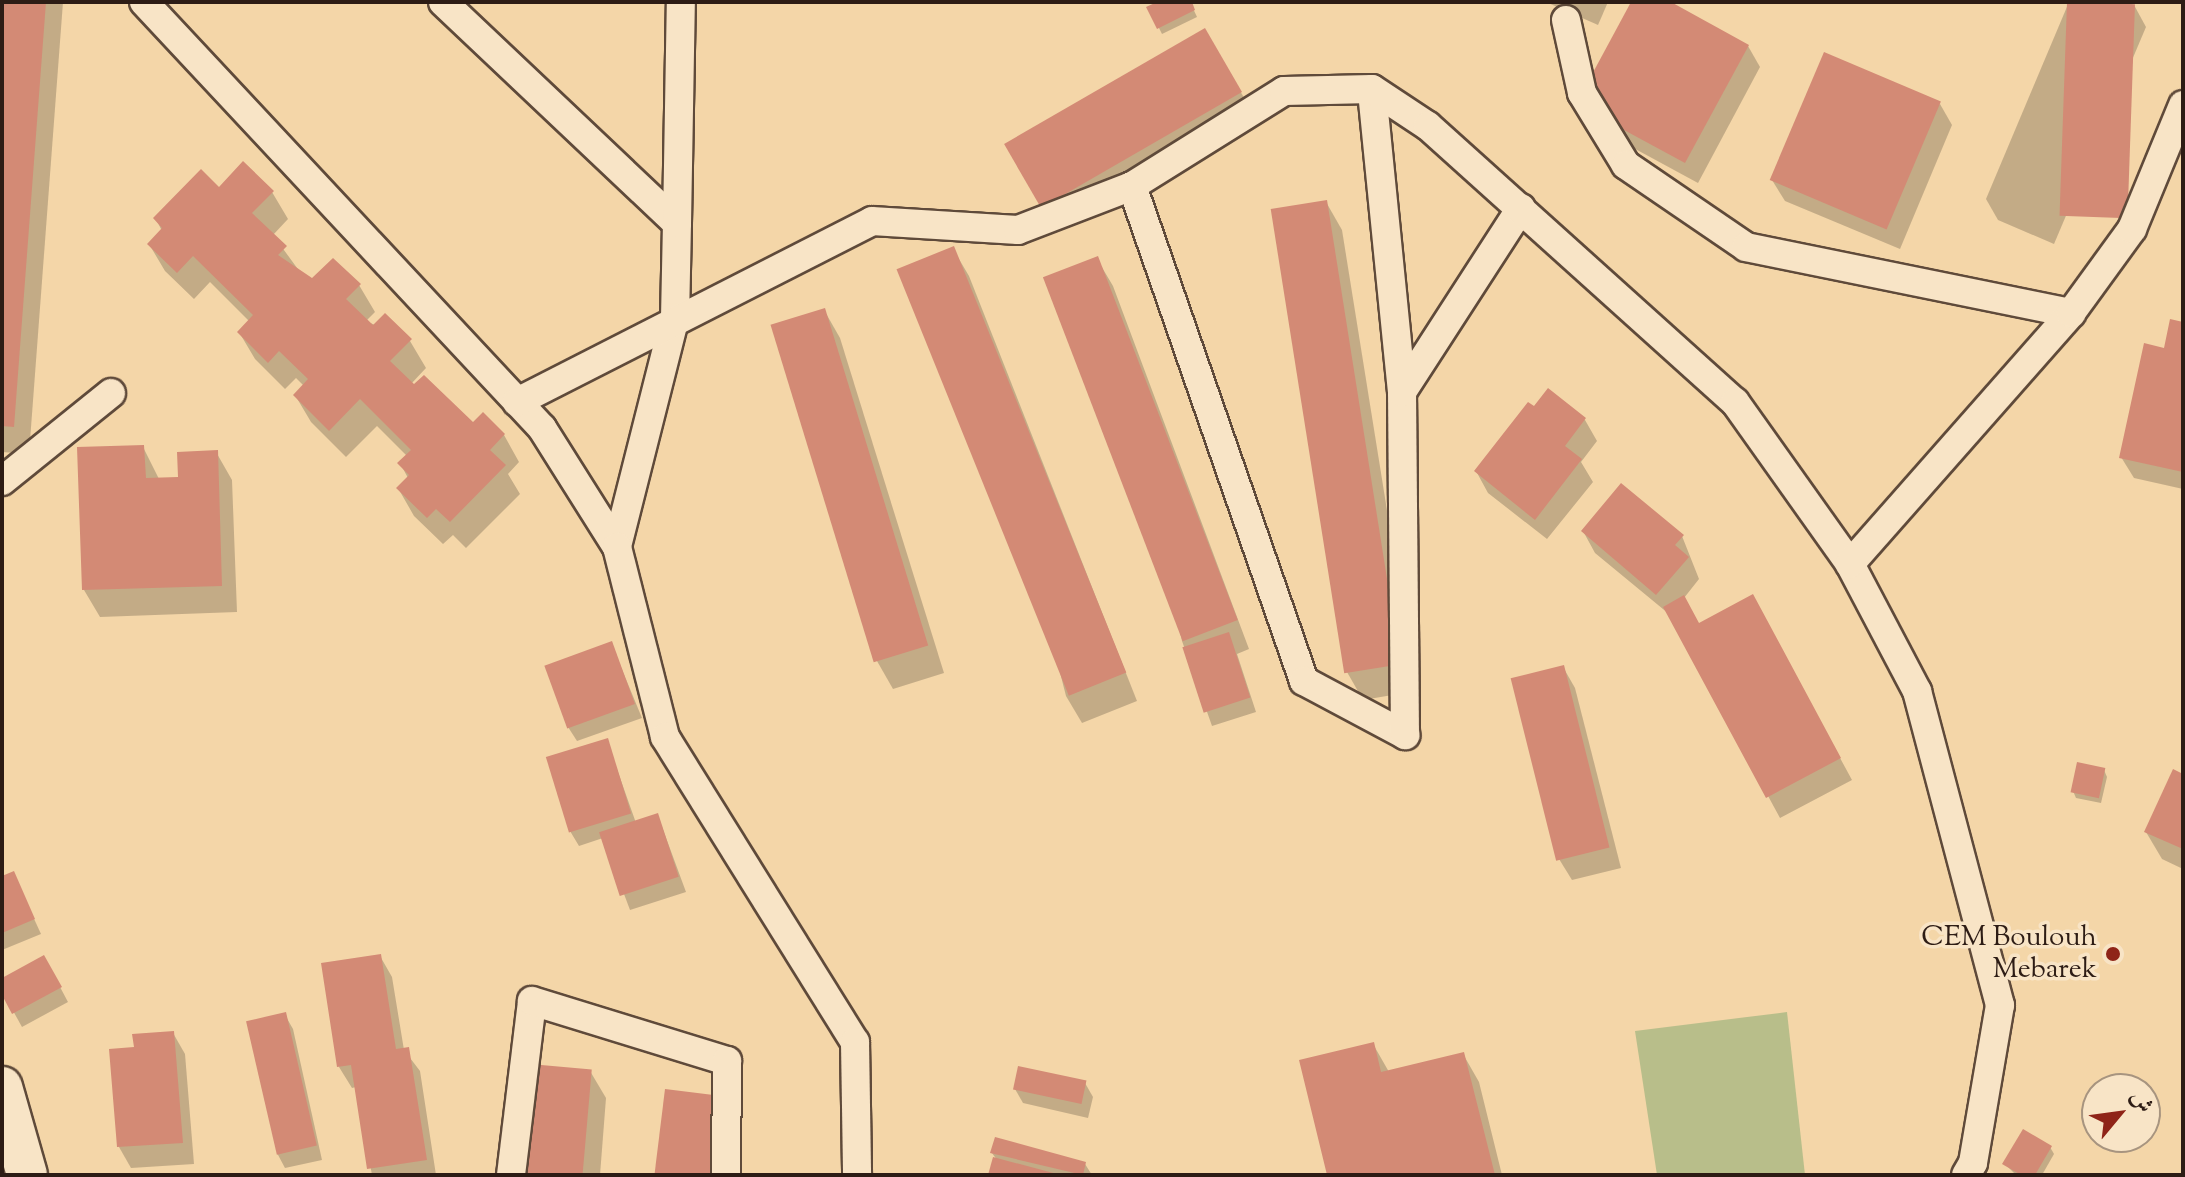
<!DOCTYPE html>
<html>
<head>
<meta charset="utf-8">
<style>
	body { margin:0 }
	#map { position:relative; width:2185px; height:1177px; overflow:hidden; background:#f4d6a8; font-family:"Sorts Mill Goudy",Amiri,serif }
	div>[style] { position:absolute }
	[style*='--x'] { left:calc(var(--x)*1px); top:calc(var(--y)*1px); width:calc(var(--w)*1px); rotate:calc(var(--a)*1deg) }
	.green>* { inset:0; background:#b8be8a }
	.shadow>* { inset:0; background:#0003; transform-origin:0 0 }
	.building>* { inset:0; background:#d38a75; transform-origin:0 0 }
	.roads { filter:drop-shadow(2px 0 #5f4a3a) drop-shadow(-2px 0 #5f4a3a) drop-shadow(0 2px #5f4a3a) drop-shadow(0 -2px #5f4a3a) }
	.minor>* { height:28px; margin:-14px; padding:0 14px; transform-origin:14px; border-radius:14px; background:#f8e4c6 }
	.secondary>* { height:40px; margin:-20px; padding:0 20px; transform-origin:20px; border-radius:20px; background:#f8e4c6 }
	.dots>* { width:22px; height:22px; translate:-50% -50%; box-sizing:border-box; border:4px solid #f8e4c6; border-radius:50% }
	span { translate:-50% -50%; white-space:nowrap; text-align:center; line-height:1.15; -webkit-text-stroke:7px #f8e4c6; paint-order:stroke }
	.poi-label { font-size:28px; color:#2d1c15 }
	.right { translate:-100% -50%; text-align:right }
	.frame { position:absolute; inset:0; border:4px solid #2d1c15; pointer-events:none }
	.north { position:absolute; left:2081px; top:1073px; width:80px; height:80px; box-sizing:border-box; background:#f8e4c6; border:2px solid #a7947f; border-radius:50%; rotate:61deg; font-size:22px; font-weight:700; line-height:32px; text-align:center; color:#2d1c15 }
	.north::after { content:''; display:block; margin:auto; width:28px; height:36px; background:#8f2418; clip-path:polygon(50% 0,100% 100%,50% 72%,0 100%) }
</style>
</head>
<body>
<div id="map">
	<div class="green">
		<i style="clip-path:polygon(1787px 1012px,1805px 1175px,1657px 1175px,1635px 1031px)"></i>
	</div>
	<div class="shadow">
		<i style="clip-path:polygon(2px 2px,63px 2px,29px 454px,2px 452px)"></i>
		<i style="clip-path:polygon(1161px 2px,1190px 2px,1197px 17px,1162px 34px,1149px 8px)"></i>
		<i style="clip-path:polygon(1546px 2px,1608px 2px,1598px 25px)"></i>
		<i style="clip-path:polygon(1633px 2px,1667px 2px,1748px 46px,1760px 67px,1698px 183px,1591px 125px)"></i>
		<i style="clip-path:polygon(2069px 2px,2126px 2px,2134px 5px,2146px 27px,2054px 244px,1998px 220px,1986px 199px)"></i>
		<i style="left:1204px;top:31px;width:96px;height:227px;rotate:59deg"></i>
		<i style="clip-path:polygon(1940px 104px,1952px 125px,1900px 249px,1785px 201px,1772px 180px)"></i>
		<i style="clip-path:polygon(219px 190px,272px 192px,288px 219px,273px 235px,300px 272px,313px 281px,359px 285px,375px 312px,366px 321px,410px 341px,426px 368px,411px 384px,473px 425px,504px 435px,519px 462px,508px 474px,520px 494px,466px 548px,453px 535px,443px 544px,414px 516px,398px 488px,408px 478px,400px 463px,407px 456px,377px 426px,346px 457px,311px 422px,295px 395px,304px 386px,296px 378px,285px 389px,255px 359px,239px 332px,249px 321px,210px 282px,194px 299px,165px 271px,149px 244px,162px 231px,156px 219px)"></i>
		<i style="clip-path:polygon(1326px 202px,1342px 230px,1416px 691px,1363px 700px,1347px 672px)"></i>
		<i style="clip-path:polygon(953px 249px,969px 276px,1137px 701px,1082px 723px,1066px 696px)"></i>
		<i style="clip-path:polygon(1097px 259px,1113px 286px,1249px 649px,1237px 654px,1256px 712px,1212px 726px,1182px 641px)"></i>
		<i style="clip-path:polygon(824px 310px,840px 338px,944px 673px,893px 689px,877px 661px,773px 327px)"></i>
		<i style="clip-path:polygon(2183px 324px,2183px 489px,2134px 478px,2121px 457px)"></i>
		<i style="clip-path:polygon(1548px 391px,1585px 420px,1597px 441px,1581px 462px,1593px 482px,1547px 539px,1488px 493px,1476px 471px)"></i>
		<i style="clip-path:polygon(143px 447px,159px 479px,180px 479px,216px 452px,232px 480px,237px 612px,100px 617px,84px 590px)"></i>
		<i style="clip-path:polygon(1583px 531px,1682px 536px,1699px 579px,1684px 598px,1699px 625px,1764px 618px,1852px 780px,1780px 818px,1669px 614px,1595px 553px)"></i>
		<i style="clip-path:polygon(611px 643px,642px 718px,577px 741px,568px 727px)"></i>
		<i style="clip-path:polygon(1563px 667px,1575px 688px,1621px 868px,1572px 880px,1559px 859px)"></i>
		<i style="clip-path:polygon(607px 741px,636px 823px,658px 816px,686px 892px,630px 910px,603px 838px,579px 846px,570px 831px)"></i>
		<i style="clip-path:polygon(2104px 770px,2107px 777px,2101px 803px,2076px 798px,2073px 791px)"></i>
		<i style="clip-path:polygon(2183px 776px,2183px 869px,2162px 859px,2146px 832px)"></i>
		<i style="clip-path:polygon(13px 873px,41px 934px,2px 950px,2px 878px)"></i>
		<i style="clip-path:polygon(380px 956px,392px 977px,404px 1050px,420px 1071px,436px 1175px,372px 1175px,356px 1087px,352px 1088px,339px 1067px)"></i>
		<i style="clip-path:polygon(44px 957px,68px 1002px,22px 1027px,2px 991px,2px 980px)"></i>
		<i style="clip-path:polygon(285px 1015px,293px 1029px,322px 1160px,285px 1168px,277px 1153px)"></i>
		<i style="clip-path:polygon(173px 1033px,185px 1054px,194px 1164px,131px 1168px,119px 1147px,136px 1049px)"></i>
		<i style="clip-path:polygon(1373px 1044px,1389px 1072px,1463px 1054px,1479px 1082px,1502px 1175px,1329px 1175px)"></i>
		<i style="clip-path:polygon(590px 1071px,606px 1098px,600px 1175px,524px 1175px)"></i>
		<i style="clip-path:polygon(1085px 1083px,1093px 1097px,1088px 1118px,1023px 1103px,1015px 1089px)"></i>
		<i style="clip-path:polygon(2050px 1147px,2054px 1154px,2042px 1175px,2016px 1175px,2005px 1164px)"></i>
		<i style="clip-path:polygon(992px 1153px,1085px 1164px,1092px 1175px,990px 1175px,997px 1160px)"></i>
	</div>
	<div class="building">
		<i style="clip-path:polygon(2px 2px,46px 2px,14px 427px,2px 426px)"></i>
		<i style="clip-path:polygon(1157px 2px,1192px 2px,1195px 10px,1157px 29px,1146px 7px)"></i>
		<i style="clip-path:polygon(1631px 2px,1671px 2px,1749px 45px,1685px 163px,1576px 104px)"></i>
		<i style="left:2067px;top:2px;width:68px;height:214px;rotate:2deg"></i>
		<i style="left:1205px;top:28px;width:74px;height:232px;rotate:60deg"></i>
		<i style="left:1824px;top:52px;width:127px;height:139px;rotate:23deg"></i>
		<i style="clip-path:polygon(243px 161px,274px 191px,252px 213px,287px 246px,278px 255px,312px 278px,333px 258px,361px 284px,346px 299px,373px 325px,385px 313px,412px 339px,390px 361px,414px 384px,424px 375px,473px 422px,483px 412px,505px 434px,490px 450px,506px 465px,450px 522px,436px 509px,427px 518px,396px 488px,409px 475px,397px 463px,411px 450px,360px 399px,329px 431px,293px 395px,308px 379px,279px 351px,268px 363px,237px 332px,253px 315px,193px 256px,177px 273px,147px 244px,162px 228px,153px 218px,201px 169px,219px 187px)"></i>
		<i style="left:1327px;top:200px;width:470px;height:57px;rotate:81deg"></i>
		<i style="left:954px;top:246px;width:460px;height:62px;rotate:68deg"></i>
		<i style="left:1098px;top:256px;width:390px;height:59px;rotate:69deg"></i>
		<i style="left:825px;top:308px;width:353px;height:57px;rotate:73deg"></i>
		<i style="clip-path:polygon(2170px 319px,2183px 322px,2183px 472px,2119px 458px,2144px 343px,2164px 348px)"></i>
		<i style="clip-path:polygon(1548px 388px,1586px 418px,1565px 446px,1582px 459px,1535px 520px,1474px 471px,1528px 402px,1534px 406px)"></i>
		<i style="clip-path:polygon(144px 445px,146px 478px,178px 477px,177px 452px,218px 450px,222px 586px,82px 590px,77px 447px)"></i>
		<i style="clip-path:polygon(1621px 483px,1684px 535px,1675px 545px,1689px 557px,1656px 595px,1581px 531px)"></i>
		<i style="clip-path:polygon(1753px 594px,1841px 758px,1766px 798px,1663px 607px,1684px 595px,1699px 623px)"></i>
		<i style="left:1229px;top:632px;width:69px;height:49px;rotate:72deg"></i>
		<i style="left:612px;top:641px;width:67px;height:72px;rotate:70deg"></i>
		<i style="left:1564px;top:665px;width:188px;height:55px;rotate:76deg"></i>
		<i style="left:608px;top:738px;width:79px;height:65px;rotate:73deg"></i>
		<i style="left:2077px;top:762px;width:29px;height:31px;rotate:12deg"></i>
		<i style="clip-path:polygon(2173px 769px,2183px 774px,2183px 849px,2144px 832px)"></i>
		<i style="left:658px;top:813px;width:67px;height:62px;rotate:72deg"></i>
		<i style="clip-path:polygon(14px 871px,35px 919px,2px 933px,2px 876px)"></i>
		<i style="clip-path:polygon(381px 954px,396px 1049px,409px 1047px,427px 1160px,367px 1169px,351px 1065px,337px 1067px,321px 963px)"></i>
		<i style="clip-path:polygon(44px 955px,62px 987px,12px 1014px,2px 995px,2px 978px)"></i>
		<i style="left:286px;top:1012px;width:137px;height:41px;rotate:77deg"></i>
		<i style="clip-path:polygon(174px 1031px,183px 1143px,117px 1147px,109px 1049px,134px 1047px,132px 1034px)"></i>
		<i style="clip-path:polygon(1374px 1042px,1381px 1072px,1464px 1052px,1495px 1175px,1327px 1175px,1299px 1060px)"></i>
		<i style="left:530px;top:1064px;width:62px;height:111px;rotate:5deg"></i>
		<i style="left:1018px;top:1066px;width:70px;height:24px;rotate:12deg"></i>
		<i style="left:665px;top:1089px;width:59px;height:86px;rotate:7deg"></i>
		<i style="clip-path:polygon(2023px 1129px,2052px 1146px,2035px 1175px,2021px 1175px,2002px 1164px)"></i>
		<i style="clip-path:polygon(995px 1137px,1086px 1162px,1083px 1175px,990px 1153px)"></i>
		<i style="clip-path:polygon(993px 1157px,1057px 1174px,1057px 1175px,988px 1175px)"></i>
	</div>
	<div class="roads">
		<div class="minor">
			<i style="--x:144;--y:2;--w:583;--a:46.95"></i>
			<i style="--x:542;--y:428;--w:141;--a:57.8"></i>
			<i style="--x:443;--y:2;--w:322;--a:43.4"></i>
			<i style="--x:677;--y:223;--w:94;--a:91.2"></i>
			<i style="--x:675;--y:317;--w:237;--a:104.2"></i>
			<i style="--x:617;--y:547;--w:196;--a:75.8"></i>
			<i style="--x:665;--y:737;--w:359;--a:58.1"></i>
			<i style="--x:855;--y:1042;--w:133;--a:89.1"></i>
			<i style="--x:1566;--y:20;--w:75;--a:77.6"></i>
			<i style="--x:1582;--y:93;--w:84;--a:58.6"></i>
			<i style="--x:1626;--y:165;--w:145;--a:34.3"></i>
			<i style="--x:1746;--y:247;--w:332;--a:11.5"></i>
			<i style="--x:1132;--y:186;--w:524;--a:70.84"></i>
			<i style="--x:1304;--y:681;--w:115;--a:28.1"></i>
			<i style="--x:1405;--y:735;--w:343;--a:-90.5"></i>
			<i style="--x:1402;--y:392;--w:304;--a:-95.7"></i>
			<i style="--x:677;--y:223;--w:221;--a:-89"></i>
			<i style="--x:1402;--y:392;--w:219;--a:-57.1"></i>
			<i style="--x:517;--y:402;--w:398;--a:-27"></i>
			<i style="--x:872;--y:221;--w:146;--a:3.5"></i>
			<i style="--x:1018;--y:230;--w:122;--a:-21.1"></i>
			<i style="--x:1132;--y:186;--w:179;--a:-32"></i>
			<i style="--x:1284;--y:91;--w:88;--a:-1.3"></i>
			<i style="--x:1372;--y:89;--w:67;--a:33.5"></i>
			<i style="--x:1428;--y:126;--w:413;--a:42"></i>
			<i style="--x:1735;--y:402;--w:199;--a:54.6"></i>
			<i style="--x:1850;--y:564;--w:144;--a:62.2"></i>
			<i style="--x:1917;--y:691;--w:325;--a:75.2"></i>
			<i style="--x:2000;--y:1005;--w:160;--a:99.7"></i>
			<i style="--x:1973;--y:1163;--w:14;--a:120"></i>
			<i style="--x:2;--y:481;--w:140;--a:-38.9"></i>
			<i style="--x:1850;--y:564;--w:334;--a:-48.6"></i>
			<i style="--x:2071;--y:313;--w:104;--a:-54"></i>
			<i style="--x:2132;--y:229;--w:134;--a:-67.6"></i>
			<i style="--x:511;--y:1175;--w:175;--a:-83.1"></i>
			<i style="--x:532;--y:1001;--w:204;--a:17.1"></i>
			<i style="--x:727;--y:1061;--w:114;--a:90.5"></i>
		</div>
		<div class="secondary">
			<i style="--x:2;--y:1087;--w:91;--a:74.1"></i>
		</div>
	</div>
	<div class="dots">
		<i style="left:2113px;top:954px;background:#8f2418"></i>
	</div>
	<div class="poi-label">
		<span class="right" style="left:2097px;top:954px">CEM Boulouh<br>Mebarek</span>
	</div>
	<div class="frame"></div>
	<div class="north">ش</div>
</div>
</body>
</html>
